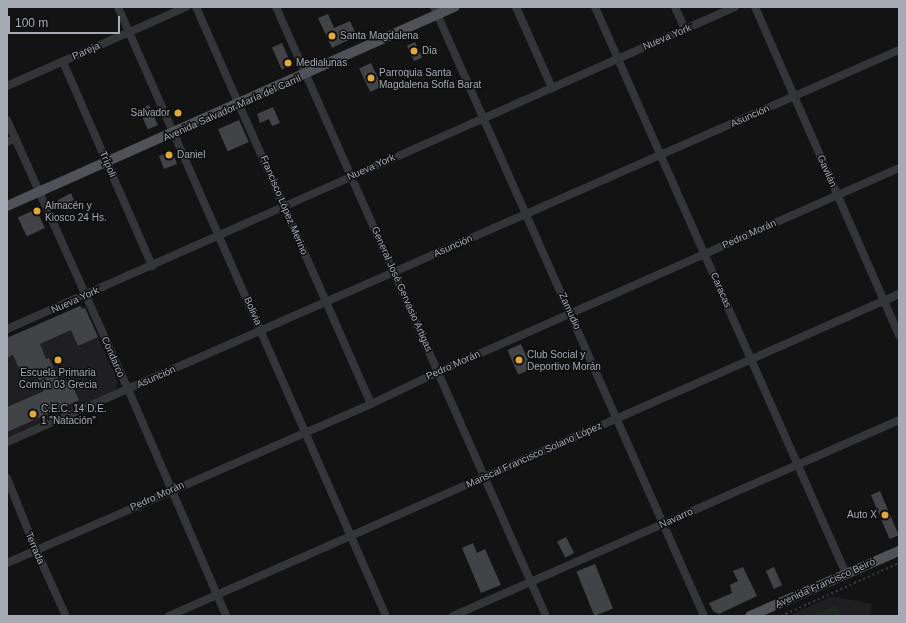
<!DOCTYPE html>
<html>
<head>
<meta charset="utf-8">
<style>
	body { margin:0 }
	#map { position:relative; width:906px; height:623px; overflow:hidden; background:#131314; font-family:Arial,sans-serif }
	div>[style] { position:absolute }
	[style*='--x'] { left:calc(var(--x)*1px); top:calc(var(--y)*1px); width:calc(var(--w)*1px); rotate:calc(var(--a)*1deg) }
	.built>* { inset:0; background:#1f1f21 }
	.green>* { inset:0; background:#1f2720 }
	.building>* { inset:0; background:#424347; transform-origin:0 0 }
	.path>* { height:1.5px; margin-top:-0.75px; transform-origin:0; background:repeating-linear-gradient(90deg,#3a3c40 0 2px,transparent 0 5px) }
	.minor>* { height:8px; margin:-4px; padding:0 4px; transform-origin:4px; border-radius:4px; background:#343539 }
	.major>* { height:10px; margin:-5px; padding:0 5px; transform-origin:5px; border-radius:5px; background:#505258 }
	.dots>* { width:11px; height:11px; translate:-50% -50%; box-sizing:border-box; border:2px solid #0e0e0f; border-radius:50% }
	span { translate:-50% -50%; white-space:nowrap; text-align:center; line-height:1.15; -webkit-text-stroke:3px #0e0e0f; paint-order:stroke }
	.poi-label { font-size:10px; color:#a5aab4 }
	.left { translate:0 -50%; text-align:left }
	.right { translate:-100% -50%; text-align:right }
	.street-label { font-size:10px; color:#a5aab4 }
	.frame { position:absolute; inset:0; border:8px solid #a5aab4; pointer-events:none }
	.scale { position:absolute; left:8px; top:16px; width:112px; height:18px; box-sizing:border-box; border:2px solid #a5aab4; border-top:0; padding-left:5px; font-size:12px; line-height:14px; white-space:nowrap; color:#a5aab4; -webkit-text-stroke:3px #0e0e0f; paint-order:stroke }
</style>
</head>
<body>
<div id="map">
	<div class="built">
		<i style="clip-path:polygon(80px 306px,85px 308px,118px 382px,115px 390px,7px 437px,7px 338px)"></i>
		<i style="clip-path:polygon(832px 596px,872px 604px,870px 616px,788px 616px)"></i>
	</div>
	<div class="green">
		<i style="clip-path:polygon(836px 605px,841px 616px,810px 616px)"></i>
	</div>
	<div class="building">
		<i style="clip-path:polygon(328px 14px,334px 28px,350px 21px,357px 36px,332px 48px,318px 18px)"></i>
		<i style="left:415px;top:42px;width:17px;height:9px;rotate:65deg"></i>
		<i style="left:282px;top:43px;width:24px;height:11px;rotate:66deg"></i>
		<i style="left:371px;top:63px;width:26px;height:13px;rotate:65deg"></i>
		<i style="left:149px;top:105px;width:22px;height:11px;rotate:66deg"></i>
		<i style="clip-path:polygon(273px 107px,280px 123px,272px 126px,269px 119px,260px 123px,257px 114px)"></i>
		<i style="left:239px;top:120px;width:24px;height:23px;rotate:66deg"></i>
		<i style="left:172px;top:151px;width:14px;height:14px;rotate:69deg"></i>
		<i style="clip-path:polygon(71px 193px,74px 200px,58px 207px,58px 200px)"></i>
		<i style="left:36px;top:209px;width:21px;height:20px;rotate:65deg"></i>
		<i style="clip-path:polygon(80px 306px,82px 309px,85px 308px,98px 337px,78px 346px,71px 330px,40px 344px,46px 359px,49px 358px,61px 385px,70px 381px,79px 400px,7px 432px,7px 407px,44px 391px,36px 373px,24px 379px,13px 355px,7px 358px,7px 338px)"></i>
		<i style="left:521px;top:344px;width:27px;height:15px;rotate:66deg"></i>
		<i style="left:880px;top:491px;width:48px;height:10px;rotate:67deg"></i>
		<i style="left:566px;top:537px;width:18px;height:10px;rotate:63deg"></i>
		<i style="clip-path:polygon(473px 543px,477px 553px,485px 549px,501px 585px,481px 593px,462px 548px)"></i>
		<i style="left:595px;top:564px;width:48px;height:20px;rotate:68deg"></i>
		<i style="clip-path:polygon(743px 567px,757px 596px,719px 614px,713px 611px,709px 603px,732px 593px,730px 585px,738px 581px,733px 571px)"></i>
		<i style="left:774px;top:567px;width:20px;height:9px;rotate:66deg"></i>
	</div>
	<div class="path">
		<i style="--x:781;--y:616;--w:129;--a:-24.2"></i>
	</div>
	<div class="minor">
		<i style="--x:118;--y:7;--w:665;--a:66.25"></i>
		<i style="--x:196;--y:7;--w:434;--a:66.2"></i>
		<i style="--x:276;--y:7;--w:666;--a:66.09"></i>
		<i style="--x:434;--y:7;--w:666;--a:66.09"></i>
		<i style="--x:516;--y:7;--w:89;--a:66"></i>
		<i style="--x:595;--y:7;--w:620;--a:66.12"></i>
		<i style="--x:675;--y:7;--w:24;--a:66"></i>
		<i style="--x:755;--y:7;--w:358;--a:66.3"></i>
		<i style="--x:63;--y:62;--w:223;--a:66.4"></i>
		<i style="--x:7;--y:86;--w:196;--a:-23.8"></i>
		<i style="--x:7;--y:120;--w:295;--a:65.8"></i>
		<i style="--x:128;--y:389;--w:247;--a:66.6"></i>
		<i style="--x:7;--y:142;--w:9;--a:-21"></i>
		<i style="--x:7;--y:329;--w:796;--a:-23.86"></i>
		<i style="--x:7;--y:442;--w:974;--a:-23.72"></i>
		<i style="--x:7;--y:478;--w:78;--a:68.1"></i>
		<i style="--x:36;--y:550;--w:72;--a:65.6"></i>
		<i style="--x:7;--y:563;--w:397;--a:-23.6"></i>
		<i style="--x:371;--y:404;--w:74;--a:-25.5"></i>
		<i style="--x:438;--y:372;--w:504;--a:-23.87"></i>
		<i style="--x:169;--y:616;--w:798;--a:-23.8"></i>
		<i style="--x:453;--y:616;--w:487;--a:-23.7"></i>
	</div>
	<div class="major">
		<i style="--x:7;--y:206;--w:490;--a:-24"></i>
		<i style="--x:750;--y:616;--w:163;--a:-23.6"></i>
	</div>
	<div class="dots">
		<i style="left:332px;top:36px;background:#e3a73c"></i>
		<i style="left:414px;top:51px;background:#e3a73c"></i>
		<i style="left:288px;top:63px;background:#e3a73c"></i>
		<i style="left:371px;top:78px;background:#e3a73c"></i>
		<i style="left:178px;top:113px;background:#e3a73c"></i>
		<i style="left:169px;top:155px;background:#e3a73c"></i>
		<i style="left:37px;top:211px;background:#e3a73c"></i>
		<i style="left:58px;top:360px;background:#e3a73c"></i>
		<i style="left:519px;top:360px;background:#e3a73c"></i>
		<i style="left:33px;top:414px;background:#e3a73c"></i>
		<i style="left:885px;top:515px;background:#e3a73c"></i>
	</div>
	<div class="poi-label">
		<span class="left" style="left:340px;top:36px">Santa Magdalena</span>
		<span class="left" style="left:422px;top:51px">Dia</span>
		<span class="left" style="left:296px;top:63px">Medialunas</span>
		<span class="left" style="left:379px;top:78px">Parroquia Santa<br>Magdalena Sofía Barat</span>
		<span class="right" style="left:170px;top:113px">Salvador</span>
		<span class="left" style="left:177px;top:155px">Daniel</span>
		<span class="left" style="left:45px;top:211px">Almacén y<br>Kiosco 24 Hs.</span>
		<span class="left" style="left:527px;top:360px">Club Social y<br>Deportivo Morán</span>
		<span style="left:58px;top:378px">Escuela Primaria<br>Común 03 Grecia</span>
		<span class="left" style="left:41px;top:414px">C.E.C. 14 D.E.<br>1 "Natación"</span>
		<span class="right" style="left:877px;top:515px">Auto X</span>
	</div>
	<div class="street-label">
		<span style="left:667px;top:37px;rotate:-23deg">Nueva York</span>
		<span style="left:86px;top:51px;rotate:-24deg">Pareja</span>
		<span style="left:232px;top:108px;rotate:-24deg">Avenida Salvador María del Carril</span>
		<span style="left:750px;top:116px;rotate:-24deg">Asunción</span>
		<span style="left:108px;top:164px;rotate:66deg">Trípoli</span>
		<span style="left:371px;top:167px;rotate:-24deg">Nueva York</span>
		<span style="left:827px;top:171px;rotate:66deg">Gavilán</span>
		<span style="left:284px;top:205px;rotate:67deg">Francisco López Merino</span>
		<span style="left:749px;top:234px;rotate:-24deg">Pedro Morán</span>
		<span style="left:453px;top:246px;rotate:-24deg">Asunción</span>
		<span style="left:402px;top:289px;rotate:66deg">General José Gervasio Artigas</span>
		<span style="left:721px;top:290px;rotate:66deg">Caracas</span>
		<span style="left:75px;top:300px;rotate:-24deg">Nueva York</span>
		<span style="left:253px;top:311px;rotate:66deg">Bolivia</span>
		<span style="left:570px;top:311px;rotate:66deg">Zamudio</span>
		<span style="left:113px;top:357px;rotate:66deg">Condarco</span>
		<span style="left:453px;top:365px;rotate:-24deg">Pedro Morán</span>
		<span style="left:156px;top:377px;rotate:-24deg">Asunción</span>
		<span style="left:534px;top:455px;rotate:-24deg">Mariscal Francisco Solano López</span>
		<span style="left:157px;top:496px;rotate:-24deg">Pedro Morán</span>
		<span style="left:676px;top:518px;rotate:-24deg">Navarro</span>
		<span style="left:35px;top:548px;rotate:67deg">Terrada</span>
		<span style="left:825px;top:583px;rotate:-24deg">Avenida Francisco Beiró</span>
	</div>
	<div class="frame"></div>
	<div class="scale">100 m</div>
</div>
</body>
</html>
